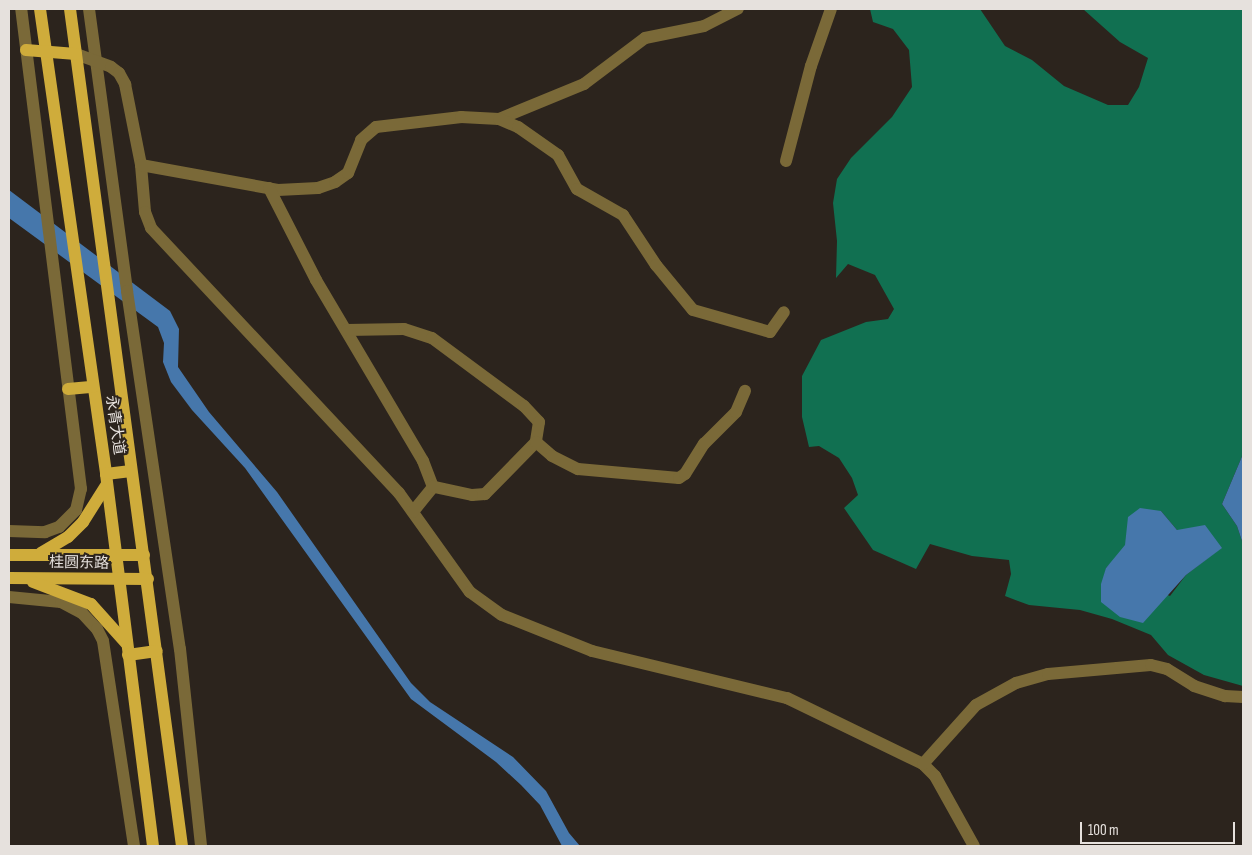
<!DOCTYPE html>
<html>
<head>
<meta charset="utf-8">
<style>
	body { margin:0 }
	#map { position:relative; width:1252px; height:855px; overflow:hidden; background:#2c241d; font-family:"Sofia Sans Condensed","Noto Sans SC",sans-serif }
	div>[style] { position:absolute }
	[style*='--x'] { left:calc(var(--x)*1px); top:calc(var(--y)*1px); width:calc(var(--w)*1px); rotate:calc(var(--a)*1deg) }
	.forest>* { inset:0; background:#117051 }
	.water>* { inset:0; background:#4677ab }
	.minor>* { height:12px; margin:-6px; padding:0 6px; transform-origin:6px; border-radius:6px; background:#7a6938 }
	.major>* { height:12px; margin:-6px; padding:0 6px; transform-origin:6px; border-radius:6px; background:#cfac3b }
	span { translate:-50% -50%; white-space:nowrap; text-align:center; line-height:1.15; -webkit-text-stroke:4px #2c241d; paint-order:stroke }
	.street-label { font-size:15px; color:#e6e1dd }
	.frame { position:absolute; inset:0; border:10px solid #e6e1dd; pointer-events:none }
	.scale { position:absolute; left:1080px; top:822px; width:155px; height:22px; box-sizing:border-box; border:2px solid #e6e1dd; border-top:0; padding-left:6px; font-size:15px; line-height:18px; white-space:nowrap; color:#e6e1dd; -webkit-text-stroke:4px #2c241d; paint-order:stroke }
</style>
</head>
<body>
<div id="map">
	<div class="forest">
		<i style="clip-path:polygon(evenodd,870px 9px,980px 9px,1005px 46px,1032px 60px,1064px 86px,1108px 105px,1128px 105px,1139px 87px,1148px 58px,1120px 42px,1083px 9px,1243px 9px,1243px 454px,1222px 504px,1237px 526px,1243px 544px,1243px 686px,1204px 675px,1168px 655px,1151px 635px,1112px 619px,1080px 610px,1029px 605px,1005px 596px,1011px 574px,1009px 560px,972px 556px,930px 544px,916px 569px,873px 550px,844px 508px,858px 495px,852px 478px,839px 458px,819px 446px,809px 447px,802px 417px,802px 376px,821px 340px,866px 322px,888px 319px,894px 309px,875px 275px,848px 264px,836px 278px,837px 241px,833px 203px,837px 179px,851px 158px,892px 117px,912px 87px,909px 50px,893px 29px,873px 22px,870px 9px,1161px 511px,1177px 530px,1221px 548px,1186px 575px,1170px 596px,1106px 568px,1161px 511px)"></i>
	</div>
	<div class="water">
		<i style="clip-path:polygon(9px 190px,170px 311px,179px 329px,178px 367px,209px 412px,277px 492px,411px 683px,430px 702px,513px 757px,546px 791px,569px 833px,580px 846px,562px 846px,540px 805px,521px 785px,496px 762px,411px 699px,245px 468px,192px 410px,171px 382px,163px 362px,164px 343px,158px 327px,9px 218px)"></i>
		<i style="clip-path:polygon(1243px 454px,1243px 544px,1237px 526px,1222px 504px)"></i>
		<i style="clip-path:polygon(1140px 508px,1161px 511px,1177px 530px,1205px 525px,1222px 548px,1186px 575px,1143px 623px,1120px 617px,1101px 602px,1101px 584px,1106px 568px,1125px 545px,1128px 517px)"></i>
	</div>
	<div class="minor">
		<i style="--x:89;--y:9;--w:285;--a:82.3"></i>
		<i style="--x:127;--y:291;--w:362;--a:81.6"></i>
		<i style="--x:180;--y:649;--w:198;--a:83.9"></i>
		<i style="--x:76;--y:54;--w:37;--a:20"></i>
		<i style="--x:111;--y:67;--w:10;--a:37"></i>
		<i style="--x:119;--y:73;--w:13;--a:61"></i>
		<i style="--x:125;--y:84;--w:83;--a:78.8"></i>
		<i style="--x:141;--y:165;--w:47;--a:85.1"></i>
		<i style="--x:145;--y:212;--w:17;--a:69"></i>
		<i style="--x:151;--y:228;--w:363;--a:46.9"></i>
		<i style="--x:399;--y:493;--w:122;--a:54.4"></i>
		<i style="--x:470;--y:592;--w:39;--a:36"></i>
		<i style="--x:502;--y:615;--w:97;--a:21.8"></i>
		<i style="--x:592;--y:651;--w:201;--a:13.6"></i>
		<i style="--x:787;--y:698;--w:151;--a:25.9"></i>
		<i style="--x:923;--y:764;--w:17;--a:45"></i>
		<i style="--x:935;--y:776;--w:80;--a:60.9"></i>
		<i style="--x:499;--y:119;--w:92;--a:-22.4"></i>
		<i style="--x:584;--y:84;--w:76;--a:-37"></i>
		<i style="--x:645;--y:38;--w:60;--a:-11.5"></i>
		<i style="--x:704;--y:26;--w:38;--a:-27"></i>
		<i style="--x:786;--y:161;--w:98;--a:-75.3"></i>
		<i style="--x:811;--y:66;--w:60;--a:-70.7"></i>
		<i style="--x:141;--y:165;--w:139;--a:10.3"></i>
		<i style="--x:278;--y:190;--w:40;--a:-2.9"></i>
		<i style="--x:318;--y:188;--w:18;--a:-19"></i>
		<i style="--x:335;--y:182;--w:16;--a:-35"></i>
		<i style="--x:348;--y:173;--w:35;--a:-68"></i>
		<i style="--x:361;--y:140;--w:20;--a:-41"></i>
		<i style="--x:376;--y:127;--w:86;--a:-6.7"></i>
		<i style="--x:461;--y:117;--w:38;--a:3"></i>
		<i style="--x:499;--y:119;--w:21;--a:23"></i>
		<i style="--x:518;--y:127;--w:49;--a:35"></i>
		<i style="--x:558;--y:155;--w:39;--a:61"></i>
		<i style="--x:577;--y:189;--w:53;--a:29.5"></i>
		<i style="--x:623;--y:215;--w:60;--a:56.6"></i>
		<i style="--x:656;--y:265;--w:58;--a:50.6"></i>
		<i style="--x:693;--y:310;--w:80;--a:15.9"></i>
		<i style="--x:770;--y:332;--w:24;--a:-55"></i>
		<i style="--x:269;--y:188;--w:103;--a:62.9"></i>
		<i style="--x:316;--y:280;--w:210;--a:59.4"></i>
		<i style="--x:423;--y:461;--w:28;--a:69"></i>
		<i style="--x:433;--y:487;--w:32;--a:129"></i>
		<i style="--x:347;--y:330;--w:57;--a:-1"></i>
		<i style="--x:404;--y:329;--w:29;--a:18"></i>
		<i style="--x:432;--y:338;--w:114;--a:36.5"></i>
		<i style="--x:524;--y:406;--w:22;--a:47"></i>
		<i style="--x:539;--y:422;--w:20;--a:99"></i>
		<i style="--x:536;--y:442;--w:73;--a:134.4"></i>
		<i style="--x:485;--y:494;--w:13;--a:176"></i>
		<i style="--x:472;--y:495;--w:40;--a:-168"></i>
		<i style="--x:536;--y:442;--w:21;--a:41"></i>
		<i style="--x:552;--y:456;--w:29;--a:27"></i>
		<i style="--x:578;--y:469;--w:101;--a:5.1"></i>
		<i style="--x:679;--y:478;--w:7;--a:-34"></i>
		<i style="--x:685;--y:474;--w:36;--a:-58"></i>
		<i style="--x:704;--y:444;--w:45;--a:-45"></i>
		<i style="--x:736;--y:412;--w:23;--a:-67"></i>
		<i style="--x:9;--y:531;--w:36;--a:2"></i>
		<i style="--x:45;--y:532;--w:15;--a:-20"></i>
		<i style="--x:59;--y:527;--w:24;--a:-45"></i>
		<i style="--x:76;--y:510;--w:22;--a:-77"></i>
		<i style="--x:81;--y:489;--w:484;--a:-97.1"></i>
		<i style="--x:9;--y:597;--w:52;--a:5.5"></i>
		<i style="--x:61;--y:602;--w:24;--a:28"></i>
		<i style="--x:82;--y:613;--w:22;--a:47"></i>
		<i style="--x:97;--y:629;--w:13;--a:63"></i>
		<i style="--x:103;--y:641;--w:207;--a:81.4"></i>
		<i style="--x:923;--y:764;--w:79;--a:-48.1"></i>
		<i style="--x:976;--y:705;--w:46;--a:-28.8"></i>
		<i style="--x:1016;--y:683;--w:33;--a:-16"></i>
		<i style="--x:1048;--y:674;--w:103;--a:-5"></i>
		<i style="--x:1151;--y:665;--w:16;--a:14"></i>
		<i style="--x:1167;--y:669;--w:32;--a:32"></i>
		<i style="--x:1194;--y:686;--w:33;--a:18"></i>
		<i style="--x:1225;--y:696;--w:18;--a:3"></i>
	</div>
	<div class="major">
		<i style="--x:40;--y:9;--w:470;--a:81.9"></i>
		<i style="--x:106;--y:474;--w:375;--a:82.8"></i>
		<i style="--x:70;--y:9;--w:844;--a:82.38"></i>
		<i style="--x:26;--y:50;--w:50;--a:4.6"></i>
		<i style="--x:68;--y:389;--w:25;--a:-5"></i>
		<i style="--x:106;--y:474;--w:25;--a:-7"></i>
		<i style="--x:41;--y:553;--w:31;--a:-31"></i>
		<i style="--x:68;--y:537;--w:21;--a:-45"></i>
		<i style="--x:83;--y:522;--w:45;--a:-57.7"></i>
		<i style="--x:9;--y:555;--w:135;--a:0"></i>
		<i style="--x:9;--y:578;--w:139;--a:0.4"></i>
		<i style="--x:33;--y:582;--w:62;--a:20.8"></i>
		<i style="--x:91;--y:604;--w:52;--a:48.1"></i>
		<i style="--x:128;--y:655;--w:29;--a:-8"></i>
	</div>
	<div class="street-label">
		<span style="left:115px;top:425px;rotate:82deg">永青大道</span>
		<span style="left:79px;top:563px;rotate:1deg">桂圆东路</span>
	</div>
	<div class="frame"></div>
	<div class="scale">100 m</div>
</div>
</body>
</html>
